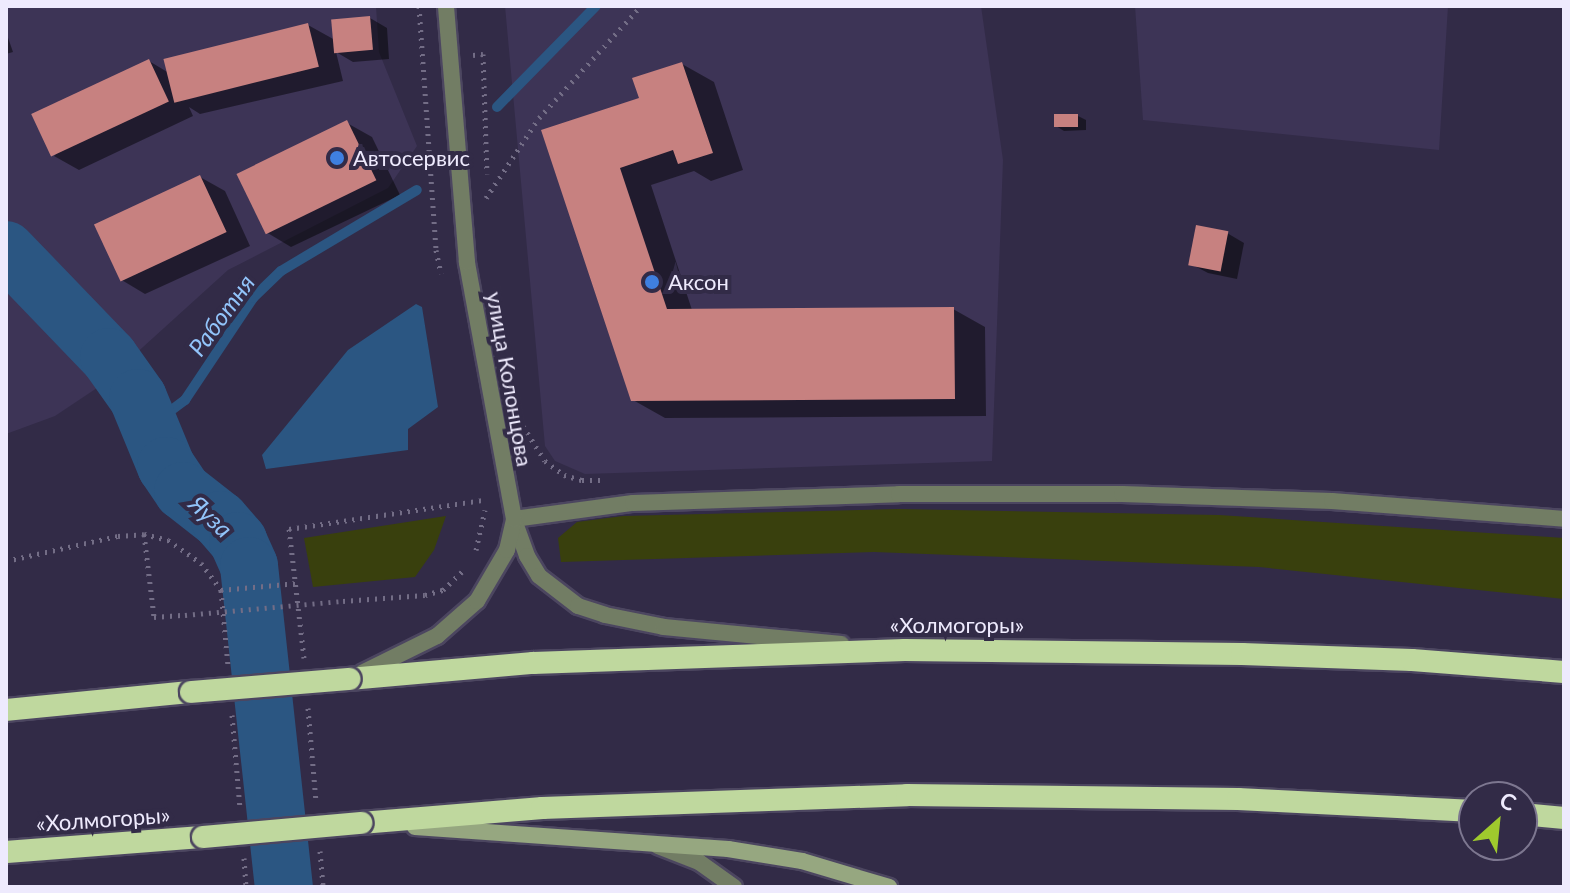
<!DOCTYPE html>
<html>
<head>
<meta charset="utf-8">
<style>
	body { margin:0 }
	#map { position:relative; width:1570px; height:893px; overflow:hidden; background:#322b47; font-family:Lato,sans-serif }
	div>[style] { position:absolute }
	[style*='--x'] { left:calc(var(--x)*1px); top:calc(var(--y)*1px); width:calc(var(--w)*1px); rotate:calc(var(--a)*1deg) }
	.built>* { inset:0; background:#3d3456 }
	.green>* { inset:0; background:#39400d }
	.water>* { inset:0; background:#2b5682 }
	.shadow>* { inset:0; background:#0007 }
	.stream>* { height:10px; margin:-5px; padding:0 5px; transform-origin:5px; border-radius:5px; background:#2b5682 }
	.river>* { height:58px; margin:-29px; padding:0 29px; transform-origin:29px; border-radius:29px; background:#2b5682 }
	.building>* { inset:0; background:#c78180; transform-origin:0 0 }
	.path>* { height:5px; margin-top:-2.5px; transform-origin:0; background:repeating-linear-gradient(90deg,#736d86 0 2px,transparent 0 8px) }
	.roads { filter:drop-shadow(2px 0 #4c4660) drop-shadow(-2px 0 #4c4660) drop-shadow(0 2px #4c4660) drop-shadow(0 -2px #4c4660) }
	.minor>* { height:16px; margin:-8px; padding:0 8px; transform-origin:8px; border-radius:8px; background:#727d64 }
	.tertiary>* { height:16px; margin:-8px; padding:0 8px; transform-origin:8px; border-radius:8px; background:#727d64 }
	.secondary>* { height:16px; margin:-8px; padding:0 8px; transform-origin:8px; border-radius:8px; background:#96a780 }
	.trunk>* { height:22px; margin:-11px; padding:0 11px; transform-origin:11px; border-radius:11px; background:#bfd89e }
	.path-bridge>* { height:5px; margin-top:-2.5px; transform-origin:0; background:repeating-linear-gradient(90deg,#736d86 0 2px,transparent 0 8px) }
	.bridges { filter:drop-shadow(2px 0 #4c4660) drop-shadow(-2px 0 #4c4660) drop-shadow(0 2px #4c4660) drop-shadow(0 -2px #4c4660) }
	.trunk-bridge>* { height:22px; margin:-11px; padding:0 11px; transform-origin:11px; border-radius:11px; background:#bfd89e }
	.dots>* { width:22px; height:22px; translate:-50% -50%; box-sizing:border-box; border:4px solid #322b47; border-radius:50% }
	span { translate:-50% -50%; white-space:nowrap; text-align:center; line-height:1.15; -webkit-text-stroke:8px #322b47; paint-order:stroke }
	.poi-label { font-size:22px; color:#eeeafd }
	.left { translate:0 -50%; text-align:left }
	.street-label { font-size:22px; color:#eeeafd }
	.water-label { font-size:24px; color:#92c4fa; font-style:italic }
	.frame { position:absolute; inset:0; border:8px solid #eeeafd; pointer-events:none }
	.north { position:absolute; left:1458px; top:781px; width:80px; height:80px; box-sizing:border-box; background:#322b47; border:2px solid #7d7790; border-radius:50%; rotate:27deg; font-size:22px; font-weight:700; line-height:32px; text-align:center; color:#eeeafd }
	.north::after { content:''; display:block; margin:auto; width:28px; height:36px; background:#9fca2d; clip-path:polygon(50% 0,100% 100%,50% 72%,0 100%) }
</style>
</head>
<body>
<div id="map">
	<div class="built">
		<i style="clip-path:polygon(6px 6px,376px 6px,379px 52px,417px 146px,388px 188px,228px 270px,100px 386px,55px 416px,6px 434px)"></i>
		<i style="clip-path:polygon(505px 6px,981px 6px,1003px 160px,992px 461px,585px 474px,555px 461px,545px 446px)"></i>
		<i style="clip-path:polygon(1135px 6px,1448px 6px,1439px 150px,1143px 120px)"></i>
	</div>
	<div class="green">
		<i style="clip-path:polygon(898px 509px,1219px 515px,1564px 538px,1564px 599px,1259px 567px,874px 552px,561px 562px,558px 538px,577px 522px,623px 516px)"></i>
		<i style="clip-path:polygon(446px 516px,434px 550px,415px 577px,313px 587px,304px 538px)"></i>
	</div>
	<div class="water">
		<i style="clip-path:polygon(416px 304px,422px 307px,438px 407px,408px 429px,408px 450px,266px 469px,262px 455px,348px 350px)"></i>
	</div>
	<div class="shadow">
		<i style="clip-path:polygon(370px 18px,387px 28px,389px 59px,353px 62px,336px 52px,343px 81px,200px 114px,189px 107px,193px 116px,79px 170px,54px 156px,149px 61px,169px 73px,308px 25px,335px 40px)"></i>
		<i style="clip-path:polygon(6px 32px,13px 52px,6px 54px)"></i>
		<i style="clip-path:polygon(682px 64px,714px 82px,743px 170px,711px 181px,694px 171px,651px 185px,692px 310px,953px 309px,985px 327px,986px 416px,665px 418px,633px 400px,544px 131px,641px 99px)"></i>
		<i style="clip-path:polygon(1078px 116px,1086px 120px,1086px 130px,1064px 131px,1056px 126px)"></i>
		<i style="clip-path:polygon(347px 123px,372px 137px,400px 195px,291px 247px,266px 232px)"></i>
		<i style="clip-path:polygon(200px 177px,225px 191px,250px 246px,145px 294px,120px 279px)"></i>
		<i style="clip-path:polygon(1227px 233px,1244px 243px,1237px 279px,1208px 273px,1191px 264px)"></i>
	</div>
	<div class="stream">
		<i style="--x:497;--y:107;--w:141;--a:-45.6"></i>
		<i style="--x:150;--y:426;--w:44;--a:-36.6"></i>
		<i style="--x:185;--y:400;--w:123;--a:-56.3"></i>
		<i style="--x:253;--y:298;--w:39;--a:-44"></i>
		<i style="--x:281;--y:271;--w:158;--a:-30.8"></i>
	</div>
	<div class="river">
		<i style="--x:6;--y:250;--w:149;--a:46.1"></i>
		<i style="--x:109;--y:357;--w:50;--a:54.7"></i>
		<i style="--x:138;--y:398;--w:74;--a:67.6"></i>
		<i style="--x:166;--y:466;--w:30;--a:56"></i>
		<i style="--x:183;--y:491;--w:47;--a:38.1"></i>
		<i style="--x:220;--y:520;--w:28;--a:49"></i>
		<i style="--x:238;--y:541;--w:27;--a:66"></i>
		<i style="--x:249;--y:566;--w:323;--a:83.8"></i>
	</div>
	<div class="building">
		<i style="left:370px;top:16px;width:34px;height:39px;rotate:85deg"></i>
		<i style="left:308px;top:23px;width:45px;height:149px;rotate:76deg"></i>
		<i style="left:149px;top:59px;width:47px;height:130px;rotate:65deg"></i>
		<i style="clip-path:polygon(682px 62px,713px 153px,678px 164px,673px 150px,620px 168px,667px 309px,954px 307px,955px 399px,631px 401px,541px 130px,639px 98px,632px 78px)"></i>
		<i style="left:1054px;top:114px;width:24px;height:13px"></i>
		<i style="left:347px;top:120px;width:67px;height:123px;rotate:64deg"></i>
		<i style="left:200px;top:175px;width:63px;height:117px;rotate:65deg"></i>
		<i style="left:1196px;top:225px;width:33px;height:41px;rotate:11deg"></i>
	</div>
	<div class="path">
		<i style="--x:419;--y:6;--w:245;--a:86"></i>
		<i style="--x:436;--y:250;--w:24;--a:78"></i>
		<i style="--x:473;--y:55;--w:10;--a:-6"></i>
		<i style="--x:483;--y:54;--w:120;--a:88.1"></i>
		<i style="--x:486;--y:198;--w:96;--a:-56.5"></i>
		<i style="--x:539;--y:118;--w:151;--a:-47.7"></i>
		<i style="--x:523;--y:426;--w:41;--a:57.8"></i>
		<i style="--x:545;--y:461;--w:24;--a:36"></i>
		<i style="--x:564;--y:475;--w:19;--a:16"></i>
		<i style="--x:582;--y:480;--w:22;--a:0"></i>
		<i style="--x:144;--y:534;--w:84;--a:83.1"></i>
		<i style="--x:154;--y:617;--w:31;--a:-4"></i>
		<i style="--x:476;--y:550;--w:41;--a:-77.3"></i>
		<i style="--x:6;--y:561;--w:115;--a:-12.6"></i>
		<i style="--x:118;--y:536;--w:26;--a:-4"></i>
		<i style="--x:144;--y:534;--w:25;--a:14"></i>
		<i style="--x:168;--y:540;--w:40;--a:34.9"></i>
		<i style="--x:201;--y:563;--w:34;--a:53"></i>
		<i style="--x:221;--y:590;--w:75;--a:84.7"></i>
		<i style="--x:221;--y:590;--w:77;--a:-5.2"></i>
		<i style="--x:343;--y:601;--w:82;--a:-4.2"></i>
		<i style="--x:425;--y:595;--w:19;--a:-16"></i>
		<i style="--x:443;--y:590;--w:30;--a:-44"></i>
		<i style="--x:304;--y:658;--w:130;--a:-96.6"></i>
		<i style="--x:289;--y:529;--w:197;--a:-8.5"></i>
		<i style="--x:308;--y:708;--w:94;--a:85.1"></i>
		<i style="--x:232;--y:715;--w:94;--a:85.1"></i>
		<i style="--x:320;--y:851;--w:36;--a:85"></i>
		<i style="--x:244;--y:858;--w:29;--a:86"></i>
	</div>
	<div class="roads">
		<div class="minor">
			<i style="--x:514;--y:519;--w:120;--a:-7.7"></i>
			<i style="--x:633;--y:503;--w:266;--a:-1.9"></i>
			<i style="--x:899;--y:494;--w:223;--a:0"></i>
			<i style="--x:1122;--y:494;--w:210;--a:1.9"></i>
			<i style="--x:1332;--y:501;--w:233;--a:4.4"></i>
		</div>
		<div class="tertiary">
			<i style="--x:514;--y:520;--w:38;--a:70"></i>
			<i style="--x:527;--y:556;--w:23;--a:59"></i>
			<i style="--x:539;--y:576;--w:49;--a:37.6"></i>
			<i style="--x:578;--y:606;--w:28;--a:18"></i>
			<i style="--x:605;--y:615;--w:60;--a:11.5"></i>
			<i style="--x:664;--y:627;--w:178;--a:5.5"></i>
			<i style="--x:362;--y:673;--w:84;--a:-26.3"></i>
			<i style="--x:437;--y:636;--w:53;--a:-41.2"></i>
			<i style="--x:477;--y:601;--w:59;--a:-59.5"></i>
			<i style="--x:507;--y:550;--w:32;--a:-77"></i>
			<i style="--x:514;--y:519;--w:261;--a:-100.4"></i>
			<i style="--x:467;--y:262;--w:257;--a:-94.7"></i>
			<i style="--x:658;--y:846;--w:44;--a:21.3"></i>
			<i style="--x:699;--y:862;--w:43;--a:35.5"></i>
		</div>
		<div class="secondary">
			<i style="--x:415;--y:827;--w:314;--a:4"></i>
			<i style="--x:728;--y:849;--w:75;--a:9.2"></i>
			<i style="--x:802;--y:861;--w:91;--a:16.6"></i>
		</div>
		<div class="trunk">
			<i style="--x:349;--y:679;--w:185;--a:-5"></i>
			<i style="--x:533;--y:663;--w:372;--a:-2"></i>
			<i style="--x:905;--y:650;--w:337;--a:0.7"></i>
			<i style="--x:1242;--y:654;--w:170;--a:2"></i>
			<i style="--x:1412;--y:660;--w:152;--a:4.5"></i>
			<i style="--x:6;--y:710;--w:186;--a:-5.6"></i>
			<i style="--x:1522;--y:814;--w:42;--a:5.4"></i>
			<i style="--x:361;--y:823;--w:182;--a:-4.7"></i>
			<i style="--x:542;--y:808;--w:365;--a:-2"></i>
			<i style="--x:907;--y:795;--w:331;--a:0.7"></i>
			<i style="--x:1238;--y:799;--w:236;--a:2.9"></i>
			<i style="--x:6;--y:852;--w:198;--a:-4.4"></i>
		</div>
	</div>
	<div class="path-bridge">
		<i style="--x:185;--y:615;--w:159;--a:-5.1"></i>
	</div>
	<div class="bridges">
		<div class="trunk-bridge">
			<i style="--x:191;--y:692;--w:159;--a:-4.7"></i>
			<i style="--x:203;--y:837;--w:159;--a:-5.1"></i>
		</div>
	</div>
	<div class="dots">
		<i style="left:337px;top:158px;background:#3f7fe0"></i>
		<i style="left:652px;top:282px;background:#3f7fe0"></i>
	</div>
	<div class="poi-label">
		<span class="left" style="left:353px;top:158px">Автосервис</span>
		<span class="left" style="left:668px;top:282px">Аксон</span>
	</div>
	<div class="street-label">
		<span style="left:510px;top:379px;rotate:80deg">улица Колонцова</span>
		<span style="left:957px;top:625px">«Холмогоры»</span>
		<span style="left:103px;top:819px;rotate:-4deg">«Холмогоры»</span>
	</div>
	<div class="water-label">
		<span style="left:221px;top:315px;rotate:-54deg">Работня</span>
		<span style="left:211px;top:516px;rotate:43deg">Яуза</span>
	</div>
	<div class="frame"></div>
	<div class="north">С</div>
</div>
</body>
</html>
